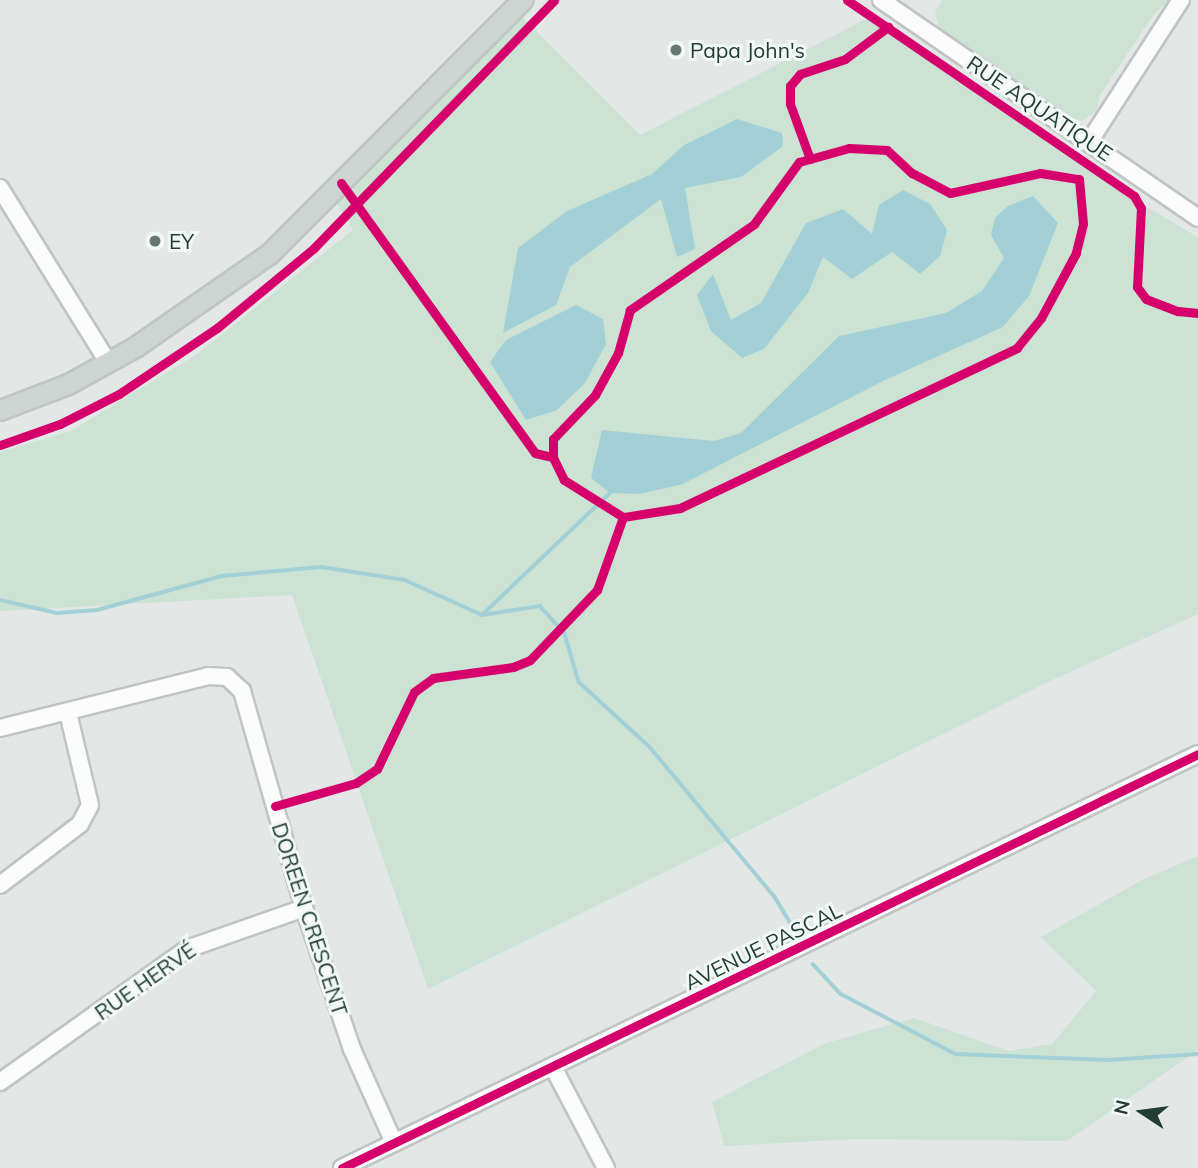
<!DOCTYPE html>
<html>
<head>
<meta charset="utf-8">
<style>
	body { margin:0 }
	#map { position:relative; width:1198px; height:1168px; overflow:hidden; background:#e3e8e6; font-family:Mulish,sans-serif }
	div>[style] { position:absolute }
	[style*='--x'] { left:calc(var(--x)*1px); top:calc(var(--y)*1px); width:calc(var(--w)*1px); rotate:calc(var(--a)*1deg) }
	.green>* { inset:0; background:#cce2d3 }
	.water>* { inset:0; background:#a3d0d7 }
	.stream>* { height:3.5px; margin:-1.75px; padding:0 1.75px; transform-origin:1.75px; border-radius:1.75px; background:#a3d0d7 }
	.roads { filter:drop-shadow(2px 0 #c0c5c3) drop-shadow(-2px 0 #c0c5c3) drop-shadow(0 2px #c0c5c3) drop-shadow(0 -2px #c0c5c3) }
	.minor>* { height:16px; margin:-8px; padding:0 8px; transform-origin:8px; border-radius:8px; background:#fbfcfb }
	.major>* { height:19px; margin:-9.5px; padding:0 9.5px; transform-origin:9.5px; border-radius:9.5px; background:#cdd4d2 }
	.cycleway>* { height:9px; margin:-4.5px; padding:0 4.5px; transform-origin:4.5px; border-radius:4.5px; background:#d6006c }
	.dots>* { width:19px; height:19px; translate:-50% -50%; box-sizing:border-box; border:4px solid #f1f8f5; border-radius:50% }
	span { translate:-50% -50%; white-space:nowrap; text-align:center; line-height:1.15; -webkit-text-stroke:6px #f1f8f5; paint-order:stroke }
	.poi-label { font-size:21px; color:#213c35 }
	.left { translate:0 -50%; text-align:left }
	.street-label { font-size:21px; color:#213c35 }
	.north { position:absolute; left:1107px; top:1077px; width:70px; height:70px; -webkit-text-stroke:5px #f1f8f5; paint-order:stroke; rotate:283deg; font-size:19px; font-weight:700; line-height:28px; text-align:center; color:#213c35 }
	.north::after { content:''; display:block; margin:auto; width:24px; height:32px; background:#213c35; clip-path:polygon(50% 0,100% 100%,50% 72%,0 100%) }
</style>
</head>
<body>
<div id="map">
	<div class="green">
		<i style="clip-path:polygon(942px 0,1170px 0,1154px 14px,1100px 95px,1096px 111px,1082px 121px,1069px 117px,939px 29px,935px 12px)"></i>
		<i style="clip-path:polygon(513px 8px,640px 135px,870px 17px,1121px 192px,1198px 237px,1198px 614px,1048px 682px,428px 989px,292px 595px,0 611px,0 452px,71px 431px,197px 354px,353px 230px,330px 193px)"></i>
		<i style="clip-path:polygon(1198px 856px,1198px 1050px,1067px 1141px,856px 1139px,724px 1146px,712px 1102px,826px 1043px,914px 1018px,1009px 1051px,1052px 1044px,1096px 991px,1041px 937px,1142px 880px)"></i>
	</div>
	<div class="water">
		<i style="clip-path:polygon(737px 119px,782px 133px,783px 146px,741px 177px,685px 188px,695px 249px,677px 257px,661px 199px,570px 267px,556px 305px,503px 333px,518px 248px,567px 211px,652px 174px,684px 145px)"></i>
		<i style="clip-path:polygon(903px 190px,930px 204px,947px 230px,940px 256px,920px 274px,892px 252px,852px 279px,823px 257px,808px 293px,764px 349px,742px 358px,711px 331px,697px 295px,713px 274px,731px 320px,761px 303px,806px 223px,843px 209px,872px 234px,879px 205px)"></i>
		<i style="clip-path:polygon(1033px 196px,1058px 223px,1029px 296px,1003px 327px,885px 380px,683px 484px,639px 494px,610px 493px,591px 478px,602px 430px,714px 441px,741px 433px,839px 336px,946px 313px,982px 291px,1004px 258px,991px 235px,995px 218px,1008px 206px)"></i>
		<i style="clip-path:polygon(576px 305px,603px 319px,606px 344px,585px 383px,557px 410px,526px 420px,490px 362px,506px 340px)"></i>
	</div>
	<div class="stream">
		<i style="--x:0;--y:600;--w:58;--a:12.8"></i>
		<i style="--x:57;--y:613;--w:40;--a:-4.3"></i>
		<i style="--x:97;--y:610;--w:130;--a:-15.2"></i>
		<i style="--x:222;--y:576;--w:99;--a:-5.2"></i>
		<i style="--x:321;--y:567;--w:85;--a:8.8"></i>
		<i style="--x:405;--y:580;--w:85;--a:24.4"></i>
		<i style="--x:482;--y:615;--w:59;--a:-8.8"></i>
		<i style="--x:540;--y:606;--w:38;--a:48"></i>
		<i style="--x:565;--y:634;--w:50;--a:73.7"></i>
		<i style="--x:579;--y:682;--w:96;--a:42.5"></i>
		<i style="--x:650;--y:747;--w:195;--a:50.2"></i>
		<i style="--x:775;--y:897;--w:41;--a:59"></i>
		<i style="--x:482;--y:615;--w:177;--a:-43.6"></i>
		<i style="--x:813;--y:964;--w:41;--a:47"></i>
		<i style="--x:841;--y:994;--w:130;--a:27.6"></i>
		<i style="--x:956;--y:1054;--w:152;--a:2.3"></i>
		<i style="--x:1108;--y:1060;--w:90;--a:-3.8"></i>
	</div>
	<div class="roads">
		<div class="minor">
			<i style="--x:881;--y:0;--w:385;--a:34.5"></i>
			<i style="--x:1089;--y:142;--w:169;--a:-57.1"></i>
			<i style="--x:0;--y:188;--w:205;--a:58.2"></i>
			<i style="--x:0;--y:728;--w:214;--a:-14"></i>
			<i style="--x:208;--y:676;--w:19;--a:3"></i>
			<i style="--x:227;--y:677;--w:21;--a:43"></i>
			<i style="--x:242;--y:691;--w:226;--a:74.1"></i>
			<i style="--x:304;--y:908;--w:149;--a:71.2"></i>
			<i style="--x:352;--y:1049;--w:103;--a:65.9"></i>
			<i style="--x:0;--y:885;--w:101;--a:-37.3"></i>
			<i style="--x:80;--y:824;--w:21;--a:-62"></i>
			<i style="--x:90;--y:805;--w:95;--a:-103.4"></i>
			<i style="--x:553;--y:1067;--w:114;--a:62.3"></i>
			<i style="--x:0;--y:1082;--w:229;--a:-35.4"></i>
			<i style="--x:187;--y:949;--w:124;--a:-19.3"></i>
			<i style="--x:342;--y:1168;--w:951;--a:-25.81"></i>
		</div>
		<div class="major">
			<i style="--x:0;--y:410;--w:73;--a:-20.9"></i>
			<i style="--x:68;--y:384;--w:77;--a:-28.9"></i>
			<i style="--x:135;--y:347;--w:163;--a:-34.8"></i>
			<i style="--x:269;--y:254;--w:359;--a:-45.1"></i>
		</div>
	</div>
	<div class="cycleway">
		<i style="--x:847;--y:0;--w:348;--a:34.3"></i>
		<i style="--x:1134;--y:196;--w:14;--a:60"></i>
		<i style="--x:1141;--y:208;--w:79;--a:92.9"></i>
		<i style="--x:1137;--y:287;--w:15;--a:53"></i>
		<i style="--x:1146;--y:299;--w:34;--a:21"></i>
		<i style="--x:1178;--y:311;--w:20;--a:6"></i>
		<i style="--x:849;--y:148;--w:38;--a:3"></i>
		<i style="--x:887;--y:150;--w:34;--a:43"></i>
		<i style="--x:912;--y:173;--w:43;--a:27.8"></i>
		<i style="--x:950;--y:193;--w:92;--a:-12.5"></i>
		<i style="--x:1040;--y:173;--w:39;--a:9"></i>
		<i style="--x:1079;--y:179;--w:45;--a:84.9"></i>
		<i style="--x:1083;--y:224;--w:30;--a:104"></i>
		<i style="--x:1076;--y:253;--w:74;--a:118.3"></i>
		<i style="--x:1041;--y:318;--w:38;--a:129"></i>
		<i style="--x:1017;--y:348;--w:373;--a:154.6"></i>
		<i style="--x:680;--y:508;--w:58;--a:171"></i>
		<i style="--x:623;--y:517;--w:70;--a:-147.9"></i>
		<i style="--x:564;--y:480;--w:25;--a:-116"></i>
		<i style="--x:553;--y:457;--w:18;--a:-90"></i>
		<i style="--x:553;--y:439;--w:61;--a:-46.3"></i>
		<i style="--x:595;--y:395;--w:48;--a:-61.3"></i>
		<i style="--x:618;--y:353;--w:45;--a:-74.4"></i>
		<i style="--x:630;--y:310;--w:151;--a:-34.7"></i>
		<i style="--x:754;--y:224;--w:77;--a:-54"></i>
		<i style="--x:799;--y:162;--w:52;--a:-15.6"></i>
		<i style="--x:810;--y:159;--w:59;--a:-110"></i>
		<i style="--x:790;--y:104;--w:18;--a:-90"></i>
		<i style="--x:790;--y:86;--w:16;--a:-50"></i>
		<i style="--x:800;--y:74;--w:47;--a:-18.4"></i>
		<i style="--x:845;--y:59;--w:54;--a:-36.7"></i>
		<i style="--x:341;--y:183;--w:332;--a:54.3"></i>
		<i style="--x:535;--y:453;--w:18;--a:13"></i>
		<i style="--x:0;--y:445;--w:64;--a:-19.3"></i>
		<i style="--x:60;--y:424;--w:66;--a:-27"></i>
		<i style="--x:119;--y:394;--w:118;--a:-34"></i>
		<i style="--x:217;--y:328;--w:126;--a:-39.5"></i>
		<i style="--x:314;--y:248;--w:345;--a:-45.9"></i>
		<i style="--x:275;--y:806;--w:84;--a:-15.9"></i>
		<i style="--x:356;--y:783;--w:25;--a:-34"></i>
		<i style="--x:377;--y:769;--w:85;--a:-64.3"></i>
		<i style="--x:414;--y:692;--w:24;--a:-36"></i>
		<i style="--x:433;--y:678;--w:81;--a:-7.8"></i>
		<i style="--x:513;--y:667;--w:18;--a:-22"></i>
		<i style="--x:530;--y:660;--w:97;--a:-46.3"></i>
		<i style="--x:597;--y:590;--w:77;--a:-70.4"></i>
		<i style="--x:342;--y:1168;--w:951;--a:-25.81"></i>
	</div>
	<div class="dots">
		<i style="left:676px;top:50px;background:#657873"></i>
		<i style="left:155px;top:241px;background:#657873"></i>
	</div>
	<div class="poi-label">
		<span class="left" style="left:690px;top:50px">Papa John's</span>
		<span class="left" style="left:169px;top:241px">EY</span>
	</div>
	<div class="street-label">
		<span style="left:1040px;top:108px;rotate:34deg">RUE AQUATIQUE</span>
		<span style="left:310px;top:919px;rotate:72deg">DOREEN CRESCENT</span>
		<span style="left:763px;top:946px;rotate:-26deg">AVENUE PASCAL</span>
		<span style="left:145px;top:981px;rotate:-35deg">RUE HERVÉ</span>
	</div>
	<div class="north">N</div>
</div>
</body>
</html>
